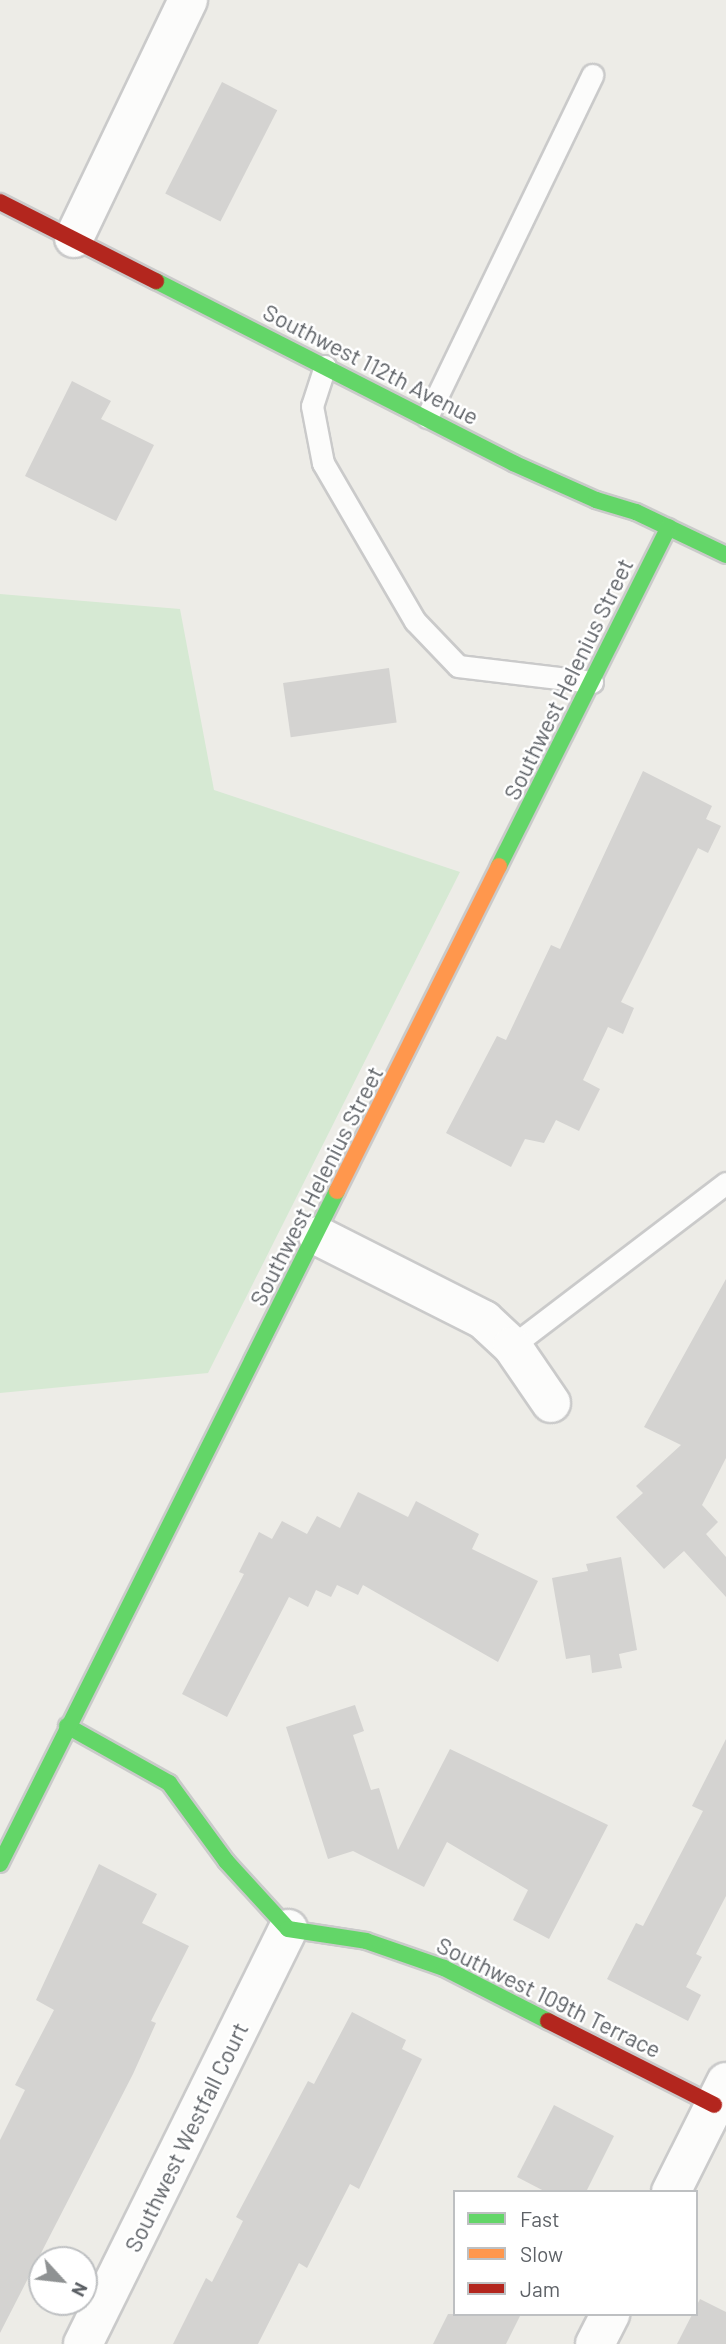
<!DOCTYPE html>
<html>
<head>
<meta charset="utf-8">
<style>
	body { margin:0 }
	#map { position:relative; width:726px; height:2344px; overflow:hidden; background:#edece7; font-family:Barlow,sans-serif }
	div>[style] { position:absolute }
	[style*='--x'] { left:calc(var(--x)*1px); top:calc(var(--y)*1px); width:calc(var(--w)*1px); rotate:calc(var(--a)*1deg) }
	.green>* { inset:0; background:#d6e9d3 }
	.building>* { inset:0; background:#d4d3d1; transform-origin:0 0 }
	.roads { filter:drop-shadow(2px 0 #cacaca) drop-shadow(-2px 0 #cacaca) drop-shadow(0 2px #cacaca) drop-shadow(0 -2px #cacaca) }
	.lane>* { height:21px; margin:-10.5px; padding:0 10.5px; transform-origin:10.5px; border-radius:10.5px; background:#fcfcfb }
	.street>* { height:38px; margin:-19px; padding:0 19px; transform-origin:19px; border-radius:19px; background:#fcfcfb }
	.fast>* { height:16px; margin:-8px; padding:0 8px; transform-origin:8px; border-radius:8px; background:#63d668 }
	.slow>* { height:16px; margin:-8px; padding:0 8px; transform-origin:8px; border-radius:8px; background:#ff974d }
	.jam>* { height:16px; margin:-8px; padding:0 8px; transform-origin:8px; border-radius:8px; background:#b3261e }
	span { translate:-50% -50%; white-space:nowrap; text-align:center; line-height:1.15; -webkit-text-stroke:5px #fff; paint-order:stroke }
	.street-label { font-size:23px; color:#5d6166 }
	.legend { position:absolute; left:453px; top:2190px; width:245px; height:126px; box-sizing:border-box; background:#fff; border:2px solid #bec0c2; margin:0; padding:9px 12px; list-style:none; font-size:21px; color:#5d6166 }
	.legend li { display:flex; align-items:center; gap:14px; height:35px }
	.legend b { width:35px; border:2px solid #bec0c2 }
	.north { position:absolute; left:28px; top:2246px; width:70px; height:70px; box-sizing:border-box; background:#fff; border:2px solid #bec0c2; border-radius:50%; rotate:117deg; font-size:19px; font-weight:700; line-height:28px; text-align:center; color:#5d6166 }
	.north::after { content:''; display:block; margin:auto; width:24px; height:32px; background:#8f9293; clip-path:polygon(50% 0,100% 100%,50% 72%,0 100%) }
</style>
</head>
<body>
<div id="map">
	<div class="green">
		<i style="clip-path:polygon(0 594px,180px 609px,214px 790px,460px 872px,208px 1373px,0 1393px)"></i>
	</div>
	<div class="building">
		<i style="left:222px;top:82px;width:62px;height:125px;rotate:27deg"></i>
		<i style="clip-path:polygon(72px 381px,111px 401px,101px 419px,154px 445px,116px 521px,25px 476px)"></i>
		<i style="left:389px;top:668px;width:55px;height:107px;rotate:82deg"></i>
		<i style="clip-path:polygon(643px 771px,712px 806px,706px 819px,721px 826px,708px 853px,698px 848px,621px 1002px,634px 1008px,623px 1034px,608px 1027px,583px 1080px,600px 1089px,579px 1131px,556px 1120px,544px 1143px,525px 1139px,511px 1167px,446px 1133px,497px 1036px,506px 1040px,551px 945px,560px 949px)"></i>
		<i style="clip-path:polygon(726px 1279px,726px 1458px,702px 1505px,718px 1522px,706px 1534px,726px 1557px,726px 1597px,684px 1551px,664px 1569px,616px 1517px,643px 1493px,636px 1486px,681px 1445px,644px 1427px)"></i>
		<i style="clip-path:polygon(358px 1492px,408px 1517px,416px 1501px,479px 1534px,472px 1549px,538px 1581px,498px 1662px,363px 1585px,358px 1595px,337px 1585px,331px 1597px,316px 1590px,308px 1607px,289px 1597px,227px 1717px,182px 1694px,244px 1574px,239px 1572px,259px 1532px,272px 1539px,282px 1521px,307px 1534px,317px 1516px,340px 1528px)"></i>
		<i style="clip-path:polygon(621px 1557px,637px 1650px,619px 1654px,622px 1668px,592px 1673px,590px 1655px,566px 1659px,552px 1578px,588px 1571px,586px 1564px)"></i>
		<i style="clip-path:polygon(355px 1705px,364px 1731px,353px 1735px,371px 1790px,379px 1788px,398px 1850px,450px 1749px,608px 1825px,549px 1939px,513px 1920px,528px 1890px,447px 1842px,424px 1887px,353px 1851px,328px 1859px,286px 1727px)"></i>
		<i style="clip-path:polygon(726px 1739px,726px 1896px,696px 1954px,702px 1957px,686px 1987px,701px 1995px,688px 2021px,607px 1979px,636px 1923px,643px 1926px,703px 1811px,692px 1806px)"></i>
		<i style="clip-path:polygon(99px 1864px,157px 1894px,142px 1923px,189px 1946px,151px 2021px,156px 2023px,133px 2074px,0 2333px,0 2140px,25px 2090px,15px 2085px,54px 2010px,36px 2000px)"></i>
		<i style="clip-path:polygon(352px 2012px,406px 2040px,402px 2049px,422px 2059px,359px 2189px,350px 2184px,307px 2268px,299px 2263px,258px 2344px,173px 2344px,206px 2278px,212px 2282px,243px 2221px,236px 2217px,308px 2081px,314px 2084px)"></i>
		<i style="clip-path:polygon(554px 2105px,614px 2136px,586px 2192px,546px 2192px,517px 2177px)"></i>
		<i style="clip-path:polygon(700px 2299px,726px 2312px,726px 2344px,677px 2344px)"></i>
		<i style="clip-path:polygon(448px 2314px,521px 2314px,506px 2344px,433px 2344px)"></i>
	</div>
	<div class="roads">
		<div class="lane">
			<i style="--x:325;--y:366;--w:42;--a:108"></i>
			<i style="--x:312;--y:406;--w:58;--a:79.1"></i>
			<i style="--x:323;--y:463;--w:183;--a:59.8"></i>
			<i style="--x:415;--y:621;--w:62;--a:46.3"></i>
			<i style="--x:458;--y:666;--w:135;--a:6.8"></i>
			<i style="--x:427;--y:417;--w:380;--a:-64.2"></i>
			<i style="--x:512;--y:1346;--w:269;--a:-37.3"></i>
		</div>
		<div class="street">
			<i style="--x:74;--y:238;--w:264;--a:-64.4"></i>
			<i style="--x:318;--y:1236;--w:186;--a:26.8"></i>
			<i style="--x:484;--y:1320;--w:38;--a:43"></i>
			<i style="--x:512;--y:1346;--w:69;--a:55.6"></i>
			<i style="--x:671;--y:2192;--w:123;--a:-63.4"></i>
			<i style="--x:83;--y:2344;--w:463;--a:-63.7"></i>
			<i style="--x:595;--y:2344;--w:34;--a:-63"></i>
		</div>
		<div class="fast">
			<i style="--x:156;--y:281;--w:401;--a:27"></i>
			<i style="--x:513;--y:463;--w:91;--a:24"></i>
			<i style="--x:596;--y:500;--w:42;--a:16.7"></i>
			<i style="--x:636;--y:512;--w:100;--a:25.5"></i>
			<i style="--x:499;--y:866;--w:379;--a:-63.4"></i>
			<i style="--x:67;--y:1726;--w:117;--a:29.2"></i>
			<i style="--x:169;--y:1783;--w:97;--a:53.8"></i>
			<i style="--x:226;--y:1861;--w:92;--a:47.6"></i>
			<i style="--x:288;--y:1929;--w:79;--a:8.7"></i>
			<i style="--x:366;--y:1941;--w:83;--a:19.1"></i>
			<i style="--x:444;--y:1968;--w:117;--a:27"></i>
			<i style="--x:0;--y:1864;--w:753;--a:-63.4"></i>
		</div>
		<div class="slow">
			<i style="--x:337;--y:1191;--w:363;--a:-63.5"></i>
		</div>
		<div class="jam">
			<i style="--x:0;--y:202;--w:175;--a:26.9"></i>
			<i style="--x:548;--y:2021;--w:186;--a:26.8"></i>
		</div>
	</div>
	<div class="street-label">
		<span style="left:371px;top:364px;rotate:27deg">Southwest 112th Avenue</span>
		<span style="left:568px;top:679px;rotate:-64deg">Southwest Helenius Street</span>
		<span style="left:316px;top:1186px;rotate:-63deg">Southwest Helenius Street</span>
		<span style="left:549px;top:1997px;rotate:26deg">Southwest 109th Terrace</span>
		<span style="left:186px;top:2137px;rotate:-64deg">Southwest Westfall Court</span>
	</div>
	<ul class="legend">
	<li><b style="height:9px;background:#63d668"></b>Fast</li>
	<li><b style="height:9px;background:#ff974d"></b>Slow</li>
	<li><b style="height:9px;background:#b3261e"></b>Jam</li>
	</ul>
	<div class="north">N</div>
</div>
</body>
</html>
